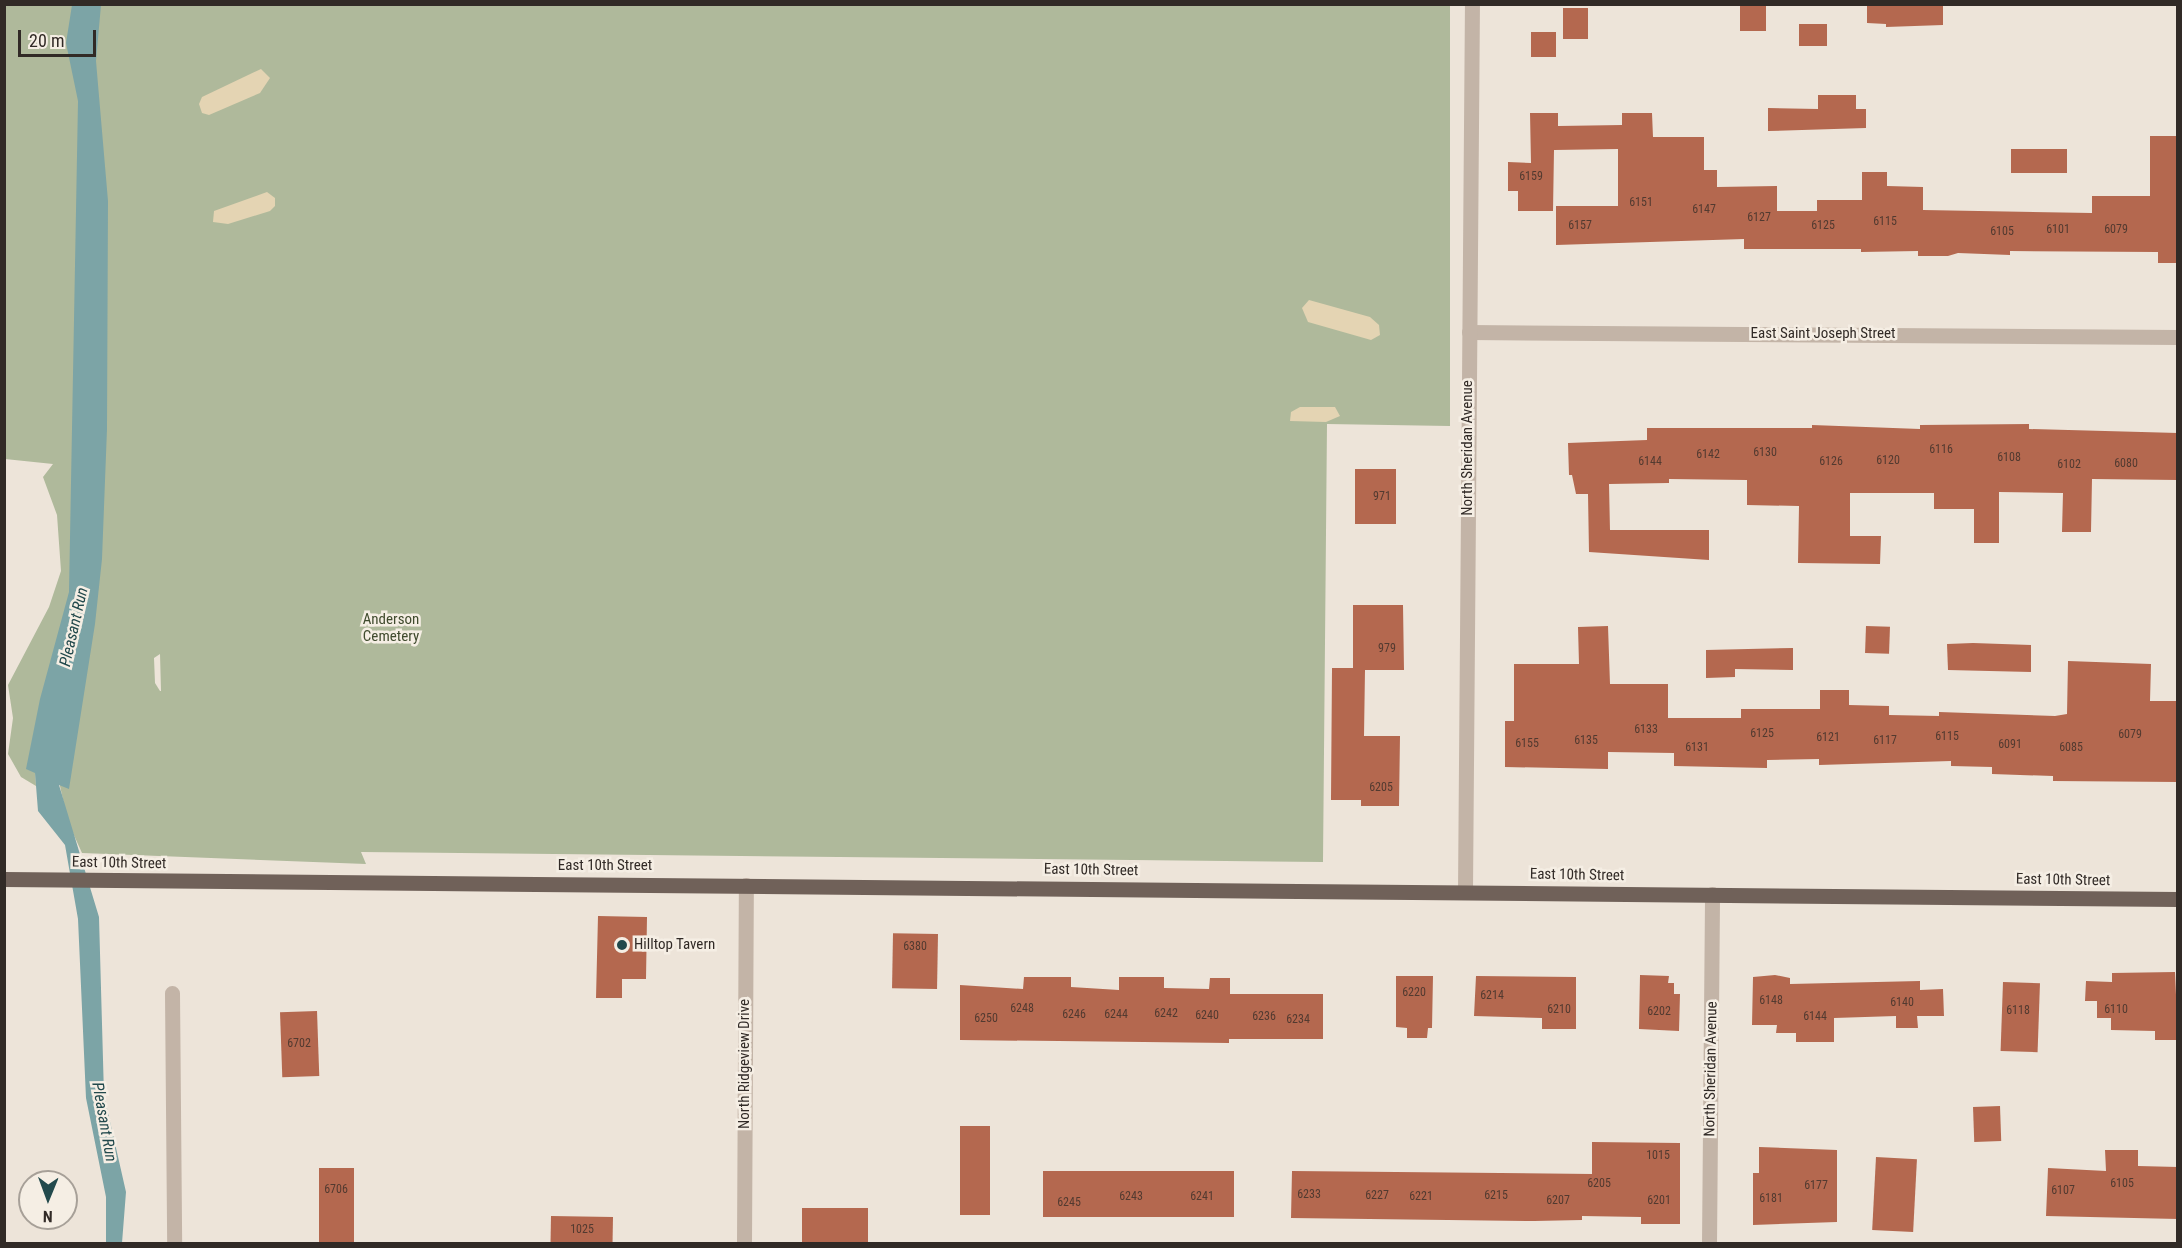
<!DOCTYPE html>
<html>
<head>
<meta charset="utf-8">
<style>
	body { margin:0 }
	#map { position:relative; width:2182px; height:1248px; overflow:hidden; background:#ede4d9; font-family:"Roboto Condensed",sans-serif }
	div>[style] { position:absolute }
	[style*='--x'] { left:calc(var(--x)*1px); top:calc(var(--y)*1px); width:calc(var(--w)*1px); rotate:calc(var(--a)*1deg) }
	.green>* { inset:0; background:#afb99b }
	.sand>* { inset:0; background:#e4d4b3 }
	.water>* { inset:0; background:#7ca4a6 }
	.building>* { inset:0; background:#b4684f; transform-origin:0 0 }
	.minor>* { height:15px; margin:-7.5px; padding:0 7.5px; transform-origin:7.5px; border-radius:7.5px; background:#c3b4a7 }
	.major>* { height:15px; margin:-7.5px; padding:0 7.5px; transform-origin:7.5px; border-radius:7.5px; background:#706159 }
	.dots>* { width:16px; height:16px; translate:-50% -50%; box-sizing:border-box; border:3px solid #f5eee4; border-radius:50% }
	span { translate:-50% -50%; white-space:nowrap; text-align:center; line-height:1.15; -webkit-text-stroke:5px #f5eee4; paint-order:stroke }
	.number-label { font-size:12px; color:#523a30 }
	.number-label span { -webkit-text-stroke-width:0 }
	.street-label { font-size:15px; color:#312a26 }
	.park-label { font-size:15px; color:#404b2e }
	.poi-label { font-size:15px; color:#312a26 }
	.left { translate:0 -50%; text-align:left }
	.water-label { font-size:16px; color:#22494c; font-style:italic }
	.frame { position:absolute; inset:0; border:6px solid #312a26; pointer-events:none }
	.north { position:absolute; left:18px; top:1170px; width:60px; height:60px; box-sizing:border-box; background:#f5eee4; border:2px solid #a7a098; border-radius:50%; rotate:181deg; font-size:16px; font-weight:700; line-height:24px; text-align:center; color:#312a26 }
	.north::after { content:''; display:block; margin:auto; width:21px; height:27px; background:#22494c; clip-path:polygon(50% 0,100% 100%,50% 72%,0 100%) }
	.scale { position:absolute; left:18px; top:30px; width:78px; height:27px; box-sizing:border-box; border:3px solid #312a26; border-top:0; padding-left:8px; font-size:18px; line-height:21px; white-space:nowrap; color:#312a26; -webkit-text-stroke:4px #f5eee4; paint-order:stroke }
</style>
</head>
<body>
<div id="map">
	<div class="green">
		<i style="clip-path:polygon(evenodd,4px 5px,1450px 5px,1450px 426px,1327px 424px,1323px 862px,361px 852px,366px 864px,82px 853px,68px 822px,58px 777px,86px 513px,35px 768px,36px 786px,21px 777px,8px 754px,13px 718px,8px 685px,49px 607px,61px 571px,57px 515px,43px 477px,53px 464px,5px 459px,4px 5px,160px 654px,161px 691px,160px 691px,155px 683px,154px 658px,160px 654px)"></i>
	</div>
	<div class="sand">
		<i style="clip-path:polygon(261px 69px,270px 78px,260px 93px,209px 115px,202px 113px,199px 104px,202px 97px)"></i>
		<i style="clip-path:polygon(267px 192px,275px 198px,275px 206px,270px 211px,228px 224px,213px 222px,214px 211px)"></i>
		<i style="clip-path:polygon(1309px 300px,1370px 317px,1379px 325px,1380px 335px,1371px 340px,1308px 322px,1302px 308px)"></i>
		<i style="clip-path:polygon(1300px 407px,1335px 407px,1340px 416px,1326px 422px,1290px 421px,1291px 412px)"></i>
	</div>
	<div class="water">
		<i style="clip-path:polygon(72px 5px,101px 5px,96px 61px,108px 201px,107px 429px,102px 559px,95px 624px,69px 789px,59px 785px,99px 917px,104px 1095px,126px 1192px,122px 1243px,106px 1243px,106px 1197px,86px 1098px,78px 919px,65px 845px,38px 811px,35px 773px,26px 769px,40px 699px,69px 592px,78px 101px,66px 43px)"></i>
	</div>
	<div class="building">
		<i style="left:1740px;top:4px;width:26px;height:27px"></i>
		<i style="clip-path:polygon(1867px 4px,1943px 4px,1943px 25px,1886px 27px,1886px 24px,1867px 23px)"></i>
		<i style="left:1563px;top:8px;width:25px;height:31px"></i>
		<i style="left:1827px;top:24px;width:22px;height:28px;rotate:90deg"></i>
		<i style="left:1531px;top:32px;width:25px;height:25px"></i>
		<i style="clip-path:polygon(1818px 95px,1856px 95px,1856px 109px,1866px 109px,1866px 128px,1768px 131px,1768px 108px,1818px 109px)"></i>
		<i style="clip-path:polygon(1530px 113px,1558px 113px,1558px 126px,1622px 125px,1622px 113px,1652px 113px,1653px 137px,1704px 137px,1704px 170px,1717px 170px,1717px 187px,1777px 186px,1777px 211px,1817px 211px,1817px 200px,1862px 200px,1862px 172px,1887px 172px,1887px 186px,1923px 187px,1923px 210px,2092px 213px,2092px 196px,2150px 196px,2150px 136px,2178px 136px,2178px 263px,2158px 263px,2158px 252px,2010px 251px,2010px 255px,1958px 253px,1948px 256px,1918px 256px,1918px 251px,1861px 252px,1861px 249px,1744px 249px,1744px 239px,1556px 245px,1556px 206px,1618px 206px,1618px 149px,1554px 150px,1553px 211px,1518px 211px,1518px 191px,1508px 191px,1508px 162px,1531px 163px)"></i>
		<i style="left:2067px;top:149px;width:24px;height:56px;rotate:90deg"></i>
		<i style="clip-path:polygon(2029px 424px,2029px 429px,2178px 433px,2178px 480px,2092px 479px,2091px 532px,2062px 532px,2063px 493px,1999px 492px,1999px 543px,1974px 543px,1974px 509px,1934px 509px,1934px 493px,1850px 493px,1850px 536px,1881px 536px,1880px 564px,1798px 563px,1799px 506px,1747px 505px,1747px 480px,1669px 479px,1669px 483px,1609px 484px,1610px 530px,1709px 530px,1709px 560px,1589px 552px,1588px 494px,1576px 494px,1572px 475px,1569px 475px,1568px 443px,1647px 440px,1647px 428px,1812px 428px,1812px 425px,1920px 429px,1920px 425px)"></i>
		<i style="left:1355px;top:469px;width:41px;height:55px"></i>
		<i style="clip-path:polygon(1353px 605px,1403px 605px,1404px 670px,1365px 670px,1364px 736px,1400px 736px,1399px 806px,1361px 806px,1361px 800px,1331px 800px,1332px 668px,1353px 668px)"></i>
		<i style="clip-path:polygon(1608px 626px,1610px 684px,1668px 684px,1668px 718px,1741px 718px,1741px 709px,1820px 709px,1820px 690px,1849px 690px,1849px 705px,1889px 706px,1889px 715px,1939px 716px,1939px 712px,2055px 716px,2067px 714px,2068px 661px,2151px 664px,2150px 701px,2178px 701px,2178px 782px,2053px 781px,2053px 776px,1992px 774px,1992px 767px,1951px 766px,1951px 761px,1819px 765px,1819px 759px,1767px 760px,1767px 768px,1674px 766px,1674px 753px,1608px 752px,1608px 769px,1505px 767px,1505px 721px,1514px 721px,1514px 664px,1579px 664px,1578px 627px)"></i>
		<i style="left:1866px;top:626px;width:24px;height:27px;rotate:2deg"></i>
		<i style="clip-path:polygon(1973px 643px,2031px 645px,2031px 672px,1948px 670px,1947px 644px)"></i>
		<i style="clip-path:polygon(1793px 648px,1793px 670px,1735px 669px,1735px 677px,1706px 678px,1706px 650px)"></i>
		<i style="clip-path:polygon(598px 916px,647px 917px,646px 979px,622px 979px,622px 998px,596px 998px)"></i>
		<i style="left:938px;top:934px;width:55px;height:45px;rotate:91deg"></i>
		<i style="clip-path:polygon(2175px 972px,2178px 1040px,2155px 1040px,2155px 1031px,2111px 1030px,2111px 1018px,2097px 1018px,2097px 1001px,2085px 1001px,2086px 981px,2112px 982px,2112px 973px)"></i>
		<i style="clip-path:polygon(1640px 975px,1669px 976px,1668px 983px,1674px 983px,1674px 994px,1680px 994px,1679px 1031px,1639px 1029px)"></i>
		<i style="clip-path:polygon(1775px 975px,1790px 978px,1790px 984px,1920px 981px,1920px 990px,1943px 989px,1944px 1016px,1917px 1016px,1918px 1028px,1896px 1028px,1896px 1016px,1834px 1018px,1834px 1042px,1796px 1042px,1796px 1033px,1776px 1033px,1777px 1025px,1752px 1025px,1753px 977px)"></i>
		<i style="clip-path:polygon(1396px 976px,1433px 976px,1432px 1028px,1428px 1028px,1427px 1038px,1407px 1038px,1407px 1028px,1396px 1027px)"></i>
		<i style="clip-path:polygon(1476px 976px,1576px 977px,1576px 1029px,1542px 1029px,1542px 1018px,1474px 1016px)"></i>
		<i style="clip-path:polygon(1024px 977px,1071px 977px,1071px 987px,1119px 990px,1119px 977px,1164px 977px,1164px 988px,1209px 989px,1210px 978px,1230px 978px,1230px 994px,1323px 994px,1323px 1039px,1229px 1039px,1229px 1043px,960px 1040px,960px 985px,1023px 989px)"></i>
		<i style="left:2003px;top:982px;width:37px;height:69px;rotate:2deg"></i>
		<i style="left:317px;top:1011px;width:65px;height:37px;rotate:88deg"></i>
		<i style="left:2000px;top:1106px;width:35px;height:27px;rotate:88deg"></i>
		<i style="left:960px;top:1126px;width:30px;height:89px"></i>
		<i style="clip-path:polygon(1592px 1142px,1680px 1143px,1680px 1224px,1641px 1224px,1641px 1217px,1582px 1216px,1582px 1220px,1534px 1221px,1291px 1218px,1292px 1171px,1592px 1174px)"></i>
		<i style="clip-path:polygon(1759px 1147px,1837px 1150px,1837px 1222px,1753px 1225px,1753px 1173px,1759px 1173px)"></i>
		<i style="clip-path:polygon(2105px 1150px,2138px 1150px,2138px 1166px,2178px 1167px,2178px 1219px,2046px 1216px,2048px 1168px,2106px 1171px)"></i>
		<i style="left:1876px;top:1157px;width:41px;height:73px;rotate:3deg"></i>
		<i style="left:319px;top:1168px;width:35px;height:74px"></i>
		<i style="left:1043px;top:1171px;width:191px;height:46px"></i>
		<i style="left:802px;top:1208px;width:66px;height:36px"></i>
		<i style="left:551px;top:1216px;width:62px;height:28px;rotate:1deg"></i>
	</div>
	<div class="minor">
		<i style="--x:1469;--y:332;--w:709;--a:0.4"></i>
		<i style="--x:1465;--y:891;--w:887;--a:-89.55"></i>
		<i style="--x:172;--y:993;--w:251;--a:89.5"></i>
		<i style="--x:744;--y:1244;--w:359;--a:-89.7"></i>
		<i style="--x:1709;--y:1244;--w:350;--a:-89.5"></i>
	</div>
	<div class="major">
		<i style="--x:4;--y:879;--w:2174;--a:0.53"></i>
	</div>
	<div class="dots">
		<i style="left:622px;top:945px;background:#22494c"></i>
	</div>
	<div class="number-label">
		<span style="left:1531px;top:177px">6159</span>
		<span style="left:1641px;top:203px">6151</span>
		<span style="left:1704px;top:210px">6147</span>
		<span style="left:1759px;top:218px">6127</span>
		<span style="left:1885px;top:222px">6115</span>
		<span style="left:1580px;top:226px">6157</span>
		<span style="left:1823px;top:226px">6125</span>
		<span style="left:2058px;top:230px">6101</span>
		<span style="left:2116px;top:230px">6079</span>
		<span style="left:2002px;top:232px">6105</span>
		<span style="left:1941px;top:450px">6116</span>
		<span style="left:1765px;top:453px">6130</span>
		<span style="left:1708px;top:455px">6142</span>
		<span style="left:2009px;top:458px">6108</span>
		<span style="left:1888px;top:461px">6120</span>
		<span style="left:1650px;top:462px">6144</span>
		<span style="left:1831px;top:462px">6126</span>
		<span style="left:2126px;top:464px">6080</span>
		<span style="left:2069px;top:465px">6102</span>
		<span style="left:1382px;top:497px">971</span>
		<span style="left:1387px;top:649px">979</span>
		<span style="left:1646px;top:730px">6133</span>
		<span style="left:1762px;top:734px">6125</span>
		<span style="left:2130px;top:735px">6079</span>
		<span style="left:1947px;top:737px">6115</span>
		<span style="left:1828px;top:738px">6121</span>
		<span style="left:1586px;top:741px">6135</span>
		<span style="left:1885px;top:741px">6117</span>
		<span style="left:1527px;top:744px">6155</span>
		<span style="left:2010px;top:745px">6091</span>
		<span style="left:1697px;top:748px">6131</span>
		<span style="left:2071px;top:748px">6085</span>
		<span style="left:1381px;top:788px">6205</span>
		<span style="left:915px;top:947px">6380</span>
		<span style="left:1414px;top:993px">6220</span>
		<span style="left:1492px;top:996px">6214</span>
		<span style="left:1771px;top:1001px">6148</span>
		<span style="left:1902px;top:1003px">6140</span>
		<span style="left:1022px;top:1009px">6248</span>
		<span style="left:1559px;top:1010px">6210</span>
		<span style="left:2116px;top:1010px">6110</span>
		<span style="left:2018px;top:1011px">6118</span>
		<span style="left:1659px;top:1012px">6202</span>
		<span style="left:1166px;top:1014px">6242</span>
		<span style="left:1074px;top:1015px">6246</span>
		<span style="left:1116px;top:1015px">6244</span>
		<span style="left:1207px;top:1016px">6240</span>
		<span style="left:1264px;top:1017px">6236</span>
		<span style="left:1815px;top:1017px">6144</span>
		<span style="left:986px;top:1019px">6250</span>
		<span style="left:1298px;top:1020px">6234</span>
		<span style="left:299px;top:1044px">6702</span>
		<span style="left:1658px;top:1156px">1015</span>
		<span style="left:1599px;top:1184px">6205</span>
		<span style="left:2122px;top:1184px">6105</span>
		<span style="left:1816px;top:1186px">6177</span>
		<span style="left:336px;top:1190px">6706</span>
		<span style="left:2063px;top:1191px">6107</span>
		<span style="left:1309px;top:1195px">6233</span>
		<span style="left:1377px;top:1196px">6227</span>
		<span style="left:1496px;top:1196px">6215</span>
		<span style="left:1131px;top:1197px">6243</span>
		<span style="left:1202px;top:1197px">6241</span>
		<span style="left:1421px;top:1197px">6221</span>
		<span style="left:1771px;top:1199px">6181</span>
		<span style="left:1558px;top:1201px">6207</span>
		<span style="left:1659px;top:1201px">6201</span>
		<span style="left:1069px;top:1203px">6245</span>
		<span style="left:582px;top:1230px">1025</span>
	</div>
	<div class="street-label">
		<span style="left:1823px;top:334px">East Saint Joseph Street</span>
		<span style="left:1468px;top:448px;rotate:-90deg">North Sheridan Avenue</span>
		<span style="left:119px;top:863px;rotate:1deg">East 10th Street</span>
		<span style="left:605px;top:866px">East 10th Street</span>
		<span style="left:1091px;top:870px;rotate:1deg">East 10th Street</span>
		<span style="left:1577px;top:875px;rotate:1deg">East 10th Street</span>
		<span style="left:2063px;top:880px;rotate:1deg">East 10th Street</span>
		<span style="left:745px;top:1064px;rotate:-90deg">North Ridgeview Drive</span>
		<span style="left:1711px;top:1069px;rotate:-89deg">North Sheridan Avenue</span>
	</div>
	<div class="park-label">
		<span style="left:391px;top:628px">Anderson<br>Cemetery</span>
	</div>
	<div class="poi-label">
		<span class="left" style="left:634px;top:945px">Hilltop Tavern</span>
	</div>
	<div class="water-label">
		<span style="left:74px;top:627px;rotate:-77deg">Pleasant Run</span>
		<span style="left:104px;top:1122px;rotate:80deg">Pleasant Run</span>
	</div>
	<div class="frame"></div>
	<div class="north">N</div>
	<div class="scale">20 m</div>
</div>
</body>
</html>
